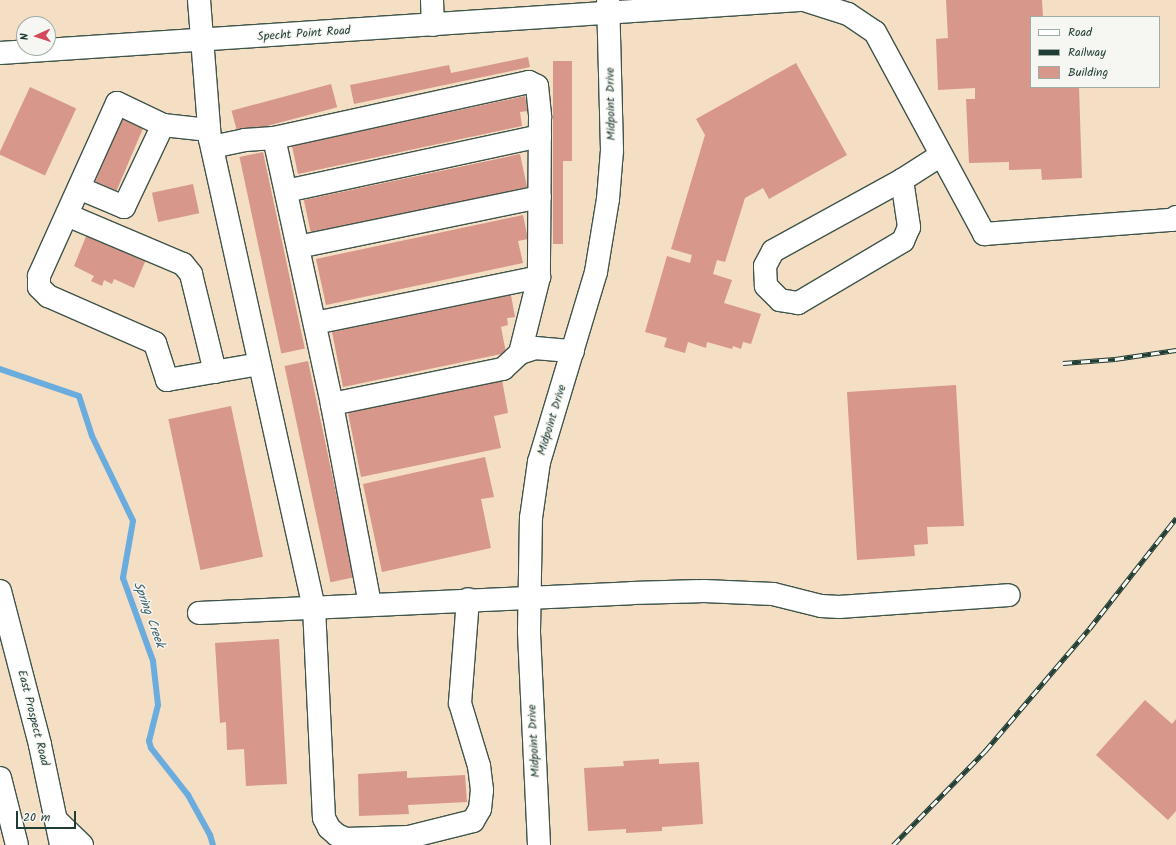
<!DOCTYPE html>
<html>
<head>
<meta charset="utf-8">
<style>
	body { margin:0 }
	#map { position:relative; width:1176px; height:845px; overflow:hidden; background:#f4dec4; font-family:Kalam,sans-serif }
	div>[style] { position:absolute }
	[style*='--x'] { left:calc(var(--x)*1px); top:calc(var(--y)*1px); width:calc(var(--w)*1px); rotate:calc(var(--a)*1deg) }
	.stream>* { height:6px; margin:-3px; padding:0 3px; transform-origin:3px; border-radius:3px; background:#6bacdf }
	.building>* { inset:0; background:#d7978b; transform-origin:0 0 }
	.roads { filter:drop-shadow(1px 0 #3f554a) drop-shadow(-1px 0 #3f554a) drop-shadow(0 1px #3f554a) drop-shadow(0 -1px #3f554a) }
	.minor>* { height:22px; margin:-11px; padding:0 11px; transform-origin:11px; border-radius:11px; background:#fff }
	.major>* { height:22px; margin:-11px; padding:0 11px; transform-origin:11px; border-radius:11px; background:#fff }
	.rail>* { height:4.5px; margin-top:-2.25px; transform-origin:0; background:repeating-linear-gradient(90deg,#f6f6f2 0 9px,#1f3d34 0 18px); box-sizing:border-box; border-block:1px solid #1f3d34 }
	span { translate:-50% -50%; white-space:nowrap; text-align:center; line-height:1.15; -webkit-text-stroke:3px #f6f6f2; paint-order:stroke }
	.street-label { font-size:12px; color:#1f3d34 }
	.water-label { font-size:13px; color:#365e67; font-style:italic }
	.legend { position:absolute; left:1030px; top:16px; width:130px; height:72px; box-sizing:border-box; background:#f6f6f2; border:1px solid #a0aca6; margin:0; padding:5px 7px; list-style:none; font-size:12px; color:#1f3d34 }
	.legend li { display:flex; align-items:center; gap:8px; height:20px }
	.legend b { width:20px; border:1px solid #a0aca6 }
	.north { position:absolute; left:16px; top:16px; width:40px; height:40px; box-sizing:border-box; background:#f6f6f2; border:1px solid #a0aca6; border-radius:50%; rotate:267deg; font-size:11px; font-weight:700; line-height:16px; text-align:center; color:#1f3d34 }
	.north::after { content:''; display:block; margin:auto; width:14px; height:18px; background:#d1495b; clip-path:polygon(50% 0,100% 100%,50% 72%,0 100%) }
	.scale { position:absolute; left:16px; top:811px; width:60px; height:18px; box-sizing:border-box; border:2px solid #1f3d34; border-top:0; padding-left:5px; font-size:12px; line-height:14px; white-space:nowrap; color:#1f3d34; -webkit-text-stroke:3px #f6f6f2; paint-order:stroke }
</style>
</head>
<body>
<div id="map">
	<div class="stream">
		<i style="--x:0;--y:369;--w:83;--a:18.9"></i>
		<i style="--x:79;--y:396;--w:42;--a:72"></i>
		<i style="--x:92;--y:436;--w:94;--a:64.2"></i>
		<i style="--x:133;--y:521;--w:58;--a:100"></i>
		<i style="--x:123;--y:578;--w:88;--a:70.1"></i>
		<i style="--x:153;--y:661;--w:44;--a:83.5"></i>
		<i style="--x:158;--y:705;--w:37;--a:104"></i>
		<i style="--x:149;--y:741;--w:7;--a:74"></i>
		<i style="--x:151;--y:748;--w:60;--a:51.8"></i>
		<i style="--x:188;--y:795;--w:46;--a:61.2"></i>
		<i style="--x:210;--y:835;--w:10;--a:73"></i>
	</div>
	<div class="building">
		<i style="clip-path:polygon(946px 0,1042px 0,1043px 17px,1031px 17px,1031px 87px,1079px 87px,1082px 178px,1042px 180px,1041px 169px,1009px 170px,1009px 162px,969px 163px,966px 99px,975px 99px,975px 88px,938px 90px,936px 39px,948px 38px)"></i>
		<i style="clip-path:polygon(528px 57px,530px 67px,354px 104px,350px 85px,449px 65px,451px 73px)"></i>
		<i style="clip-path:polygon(553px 61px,572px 61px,572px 161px,563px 161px,563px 244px,553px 244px)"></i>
		<i style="clip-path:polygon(796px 63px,847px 155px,769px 199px,763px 188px,745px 198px,725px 262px,717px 260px,713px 274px,732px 280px,724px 303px,761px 314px,751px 344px,743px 342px,741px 349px,733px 346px,732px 349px,707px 342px,706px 348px,688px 342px,685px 353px,664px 347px,667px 338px,645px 332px,667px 256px,690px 263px,692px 255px,671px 249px,705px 135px,696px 119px)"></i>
		<i style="left:331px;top:84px;width:24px;height:103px;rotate:75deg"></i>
		<i style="left:30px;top:87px;width:51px;height:74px;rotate:25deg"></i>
		<i style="clip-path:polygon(525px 96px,528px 111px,520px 112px,522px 126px,298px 174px,292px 146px)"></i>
		<i style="left:122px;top:119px;width:23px;height:68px;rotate:23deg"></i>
		<i style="left:263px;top:152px;width:201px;height:24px;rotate:78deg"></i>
		<i style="left:520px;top:154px;width:34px;height:221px;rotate:78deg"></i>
		<i style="left:193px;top:184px;width:30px;height:42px;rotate:78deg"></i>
		<i style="clip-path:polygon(523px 215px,528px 239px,518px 241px,523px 263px,326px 305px,316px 259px)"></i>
		<i style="clip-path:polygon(87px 234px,136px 256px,138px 252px,147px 257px,134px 288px,114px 279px,112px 284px,104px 280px,102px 286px,91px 281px,94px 276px,74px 266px)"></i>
		<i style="clip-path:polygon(511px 295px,515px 317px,507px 318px,508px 325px,501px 327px,506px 353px,343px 387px,332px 332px)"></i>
		<i style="left:308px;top:361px;width:221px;height:24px;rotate:78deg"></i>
		<i style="clip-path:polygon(502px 380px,508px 413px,494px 416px,501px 448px,361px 477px,348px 413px)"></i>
		<i style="clip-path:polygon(956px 385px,964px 526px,927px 527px,928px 544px,914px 545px,915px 556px,857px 560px,847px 392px)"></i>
		<i style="left:231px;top:406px;width:154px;height:64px;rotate:78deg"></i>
		<i style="clip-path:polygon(485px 457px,494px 497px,481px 499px,491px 548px,382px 572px,363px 484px)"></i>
		<i style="clip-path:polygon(279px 639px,287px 784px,246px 786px,244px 749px,227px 750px,226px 722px,220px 723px,215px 643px)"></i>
		<i style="clip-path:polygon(1145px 700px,1172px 724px,1176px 719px,1176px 811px,1168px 820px,1096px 755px)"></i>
		<i style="clip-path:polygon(659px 759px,659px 764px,699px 762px,703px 824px,662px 827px,662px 831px,626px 833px,626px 829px,588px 831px,584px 768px,624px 766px,623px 761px)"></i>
		<i style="clip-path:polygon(407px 771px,407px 778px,465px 775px,467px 802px,408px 805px,409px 814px,359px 816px,358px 774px)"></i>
	</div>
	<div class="roads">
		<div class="minor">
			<i style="--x:199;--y:0;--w:139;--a:85.5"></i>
			<i style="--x:210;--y:139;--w:479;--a:77.5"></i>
			<i style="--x:314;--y:607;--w:211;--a:87.3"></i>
			<i style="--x:324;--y:818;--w:11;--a:63"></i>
			<i style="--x:329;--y:828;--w:11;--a:41"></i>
			<i style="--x:337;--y:835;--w:10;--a:24"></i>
			<i style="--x:346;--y:839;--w:63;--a:-1.8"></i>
			<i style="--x:409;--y:837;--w:66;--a:-14"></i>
			<i style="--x:473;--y:821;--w:14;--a:-60"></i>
			<i style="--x:480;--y:809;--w:19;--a:-84"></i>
			<i style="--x:482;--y:790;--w:24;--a:-97"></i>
			<i style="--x:479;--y:766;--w:66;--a:-106.8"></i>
			<i style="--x:460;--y:703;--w:104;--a:-85.6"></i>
			<i style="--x:432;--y:0;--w:25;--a:88"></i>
			<i style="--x:804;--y:0;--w:46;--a:17.7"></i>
			<i style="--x:848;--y:14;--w:32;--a:34"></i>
			<i style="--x:875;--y:32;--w:230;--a:61.6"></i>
			<i style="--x:984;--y:234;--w:189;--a:-4.3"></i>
			<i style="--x:1172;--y:220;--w:5;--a:-37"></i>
			<i style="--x:0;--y:53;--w:801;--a:-3.8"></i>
			<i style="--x:163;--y:125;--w:46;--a:6.2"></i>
			<i style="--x:274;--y:138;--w:261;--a:-12.4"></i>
			<i style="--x:529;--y:82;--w:9;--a:27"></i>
			<i style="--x:537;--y:86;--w:31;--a:84"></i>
			<i style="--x:540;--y:117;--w:160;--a:90.4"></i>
			<i style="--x:539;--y:277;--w:78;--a:104"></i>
			<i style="--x:212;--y:147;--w:34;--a:-12"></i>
			<i style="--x:245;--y:140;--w:29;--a:-4"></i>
			<i style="--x:274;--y:138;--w:272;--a:77.7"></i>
			<i style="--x:902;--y:180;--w:48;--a:81.5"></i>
			<i style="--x:909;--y:227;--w:15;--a:113"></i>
			<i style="--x:903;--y:241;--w:122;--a:149.4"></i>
			<i style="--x:798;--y:303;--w:18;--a:-171"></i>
			<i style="--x:780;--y:300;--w:20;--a:-135"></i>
			<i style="--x:766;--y:286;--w:20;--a:-93"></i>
			<i style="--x:765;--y:266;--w:17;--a:-62"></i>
			<i style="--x:773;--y:251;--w:147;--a:-28.8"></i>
			<i style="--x:902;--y:180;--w:46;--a:-32.7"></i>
			<i style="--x:79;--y:188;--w:49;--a:22.9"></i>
			<i style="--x:124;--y:207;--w:91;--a:-64.6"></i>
			<i style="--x:163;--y:125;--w:51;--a:-154.4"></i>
			<i style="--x:117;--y:103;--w:190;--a:114.3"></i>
			<i style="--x:39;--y:276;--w:11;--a:90"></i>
			<i style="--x:39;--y:287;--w:13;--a:45"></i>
			<i style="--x:48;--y:296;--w:117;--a:23.7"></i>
			<i style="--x:155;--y:343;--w:39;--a:72"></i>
			<i style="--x:167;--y:380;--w:94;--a:-9.8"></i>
			<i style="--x:286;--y:191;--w:260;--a:-12.2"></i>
			<i style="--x:67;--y:215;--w:126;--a:22.9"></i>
			<i style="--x:183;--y:264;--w:13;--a:51"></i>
			<i style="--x:191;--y:274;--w:101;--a:76.2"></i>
			<i style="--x:298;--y:247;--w:247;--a:-11.7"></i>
			<i style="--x:315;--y:323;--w:229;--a:-11.6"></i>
			<i style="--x:370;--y:604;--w:204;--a:-100.8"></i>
			<i style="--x:332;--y:404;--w:175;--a:-11.6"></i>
			<i style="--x:503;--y:369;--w:23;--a:-43"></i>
			<i style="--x:520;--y:353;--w:16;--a:-18"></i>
			<i style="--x:535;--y:348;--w:38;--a:5"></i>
			<i style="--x:199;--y:613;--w:433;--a:-2.6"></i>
			<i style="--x:632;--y:593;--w:72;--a:-1.6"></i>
			<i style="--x:704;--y:591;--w:69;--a:2.5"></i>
			<i style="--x:773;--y:594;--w:49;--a:14"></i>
			<i style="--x:821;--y:606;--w:18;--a:3"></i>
			<i style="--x:839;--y:607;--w:170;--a:-4"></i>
			<i style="--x:539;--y:845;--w:214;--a:-92.7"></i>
			<i style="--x:529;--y:631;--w:113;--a:-89"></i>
			<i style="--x:531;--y:518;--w:57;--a:-81.9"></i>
			<i style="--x:539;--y:462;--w:198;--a:-73.3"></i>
			<i style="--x:596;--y:272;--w:74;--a:-80.7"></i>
			<i style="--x:608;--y:199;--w:49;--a:-85.3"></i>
			<i style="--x:612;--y:150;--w:150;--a:-91.5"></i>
		</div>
		<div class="major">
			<i style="--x:0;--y:591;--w:159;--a:75.4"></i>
			<i style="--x:40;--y:745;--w:102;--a:78.1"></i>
			<i style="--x:0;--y:778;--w:69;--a:75.8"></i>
			<i style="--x:56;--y:820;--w:36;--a:44"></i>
		</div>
	</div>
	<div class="rail">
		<i style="--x:1063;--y:363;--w:52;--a:-4.4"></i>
		<i style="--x:1115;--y:359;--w:62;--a:-8.4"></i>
		<i style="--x:893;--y:845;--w:132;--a:-45.6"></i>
		<i style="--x:985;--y:751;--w:160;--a:-49.6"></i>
		<i style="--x:1089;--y:629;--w:141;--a:-51.9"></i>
	</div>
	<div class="street-label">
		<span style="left:304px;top:34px;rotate:-4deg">Specht Point Road</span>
		<span style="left:611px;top:104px;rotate:-91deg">Midpoint Drive</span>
		<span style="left:552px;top:420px;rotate:-73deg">Midpoint Drive</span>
		<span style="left:33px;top:718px;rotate:76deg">East Prospect Road</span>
		<span style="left:534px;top:741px;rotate:-93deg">Midpoint Drive</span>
	</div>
	<div class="water-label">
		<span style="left:148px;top:615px;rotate:70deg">Spring Creek</span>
	</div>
	<ul class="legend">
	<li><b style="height:5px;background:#fff"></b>Road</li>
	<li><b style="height:5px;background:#1f3d34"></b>Railway</li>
	<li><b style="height:11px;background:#d7978b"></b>Building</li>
	</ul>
	<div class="north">N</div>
	<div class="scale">20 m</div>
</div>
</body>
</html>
